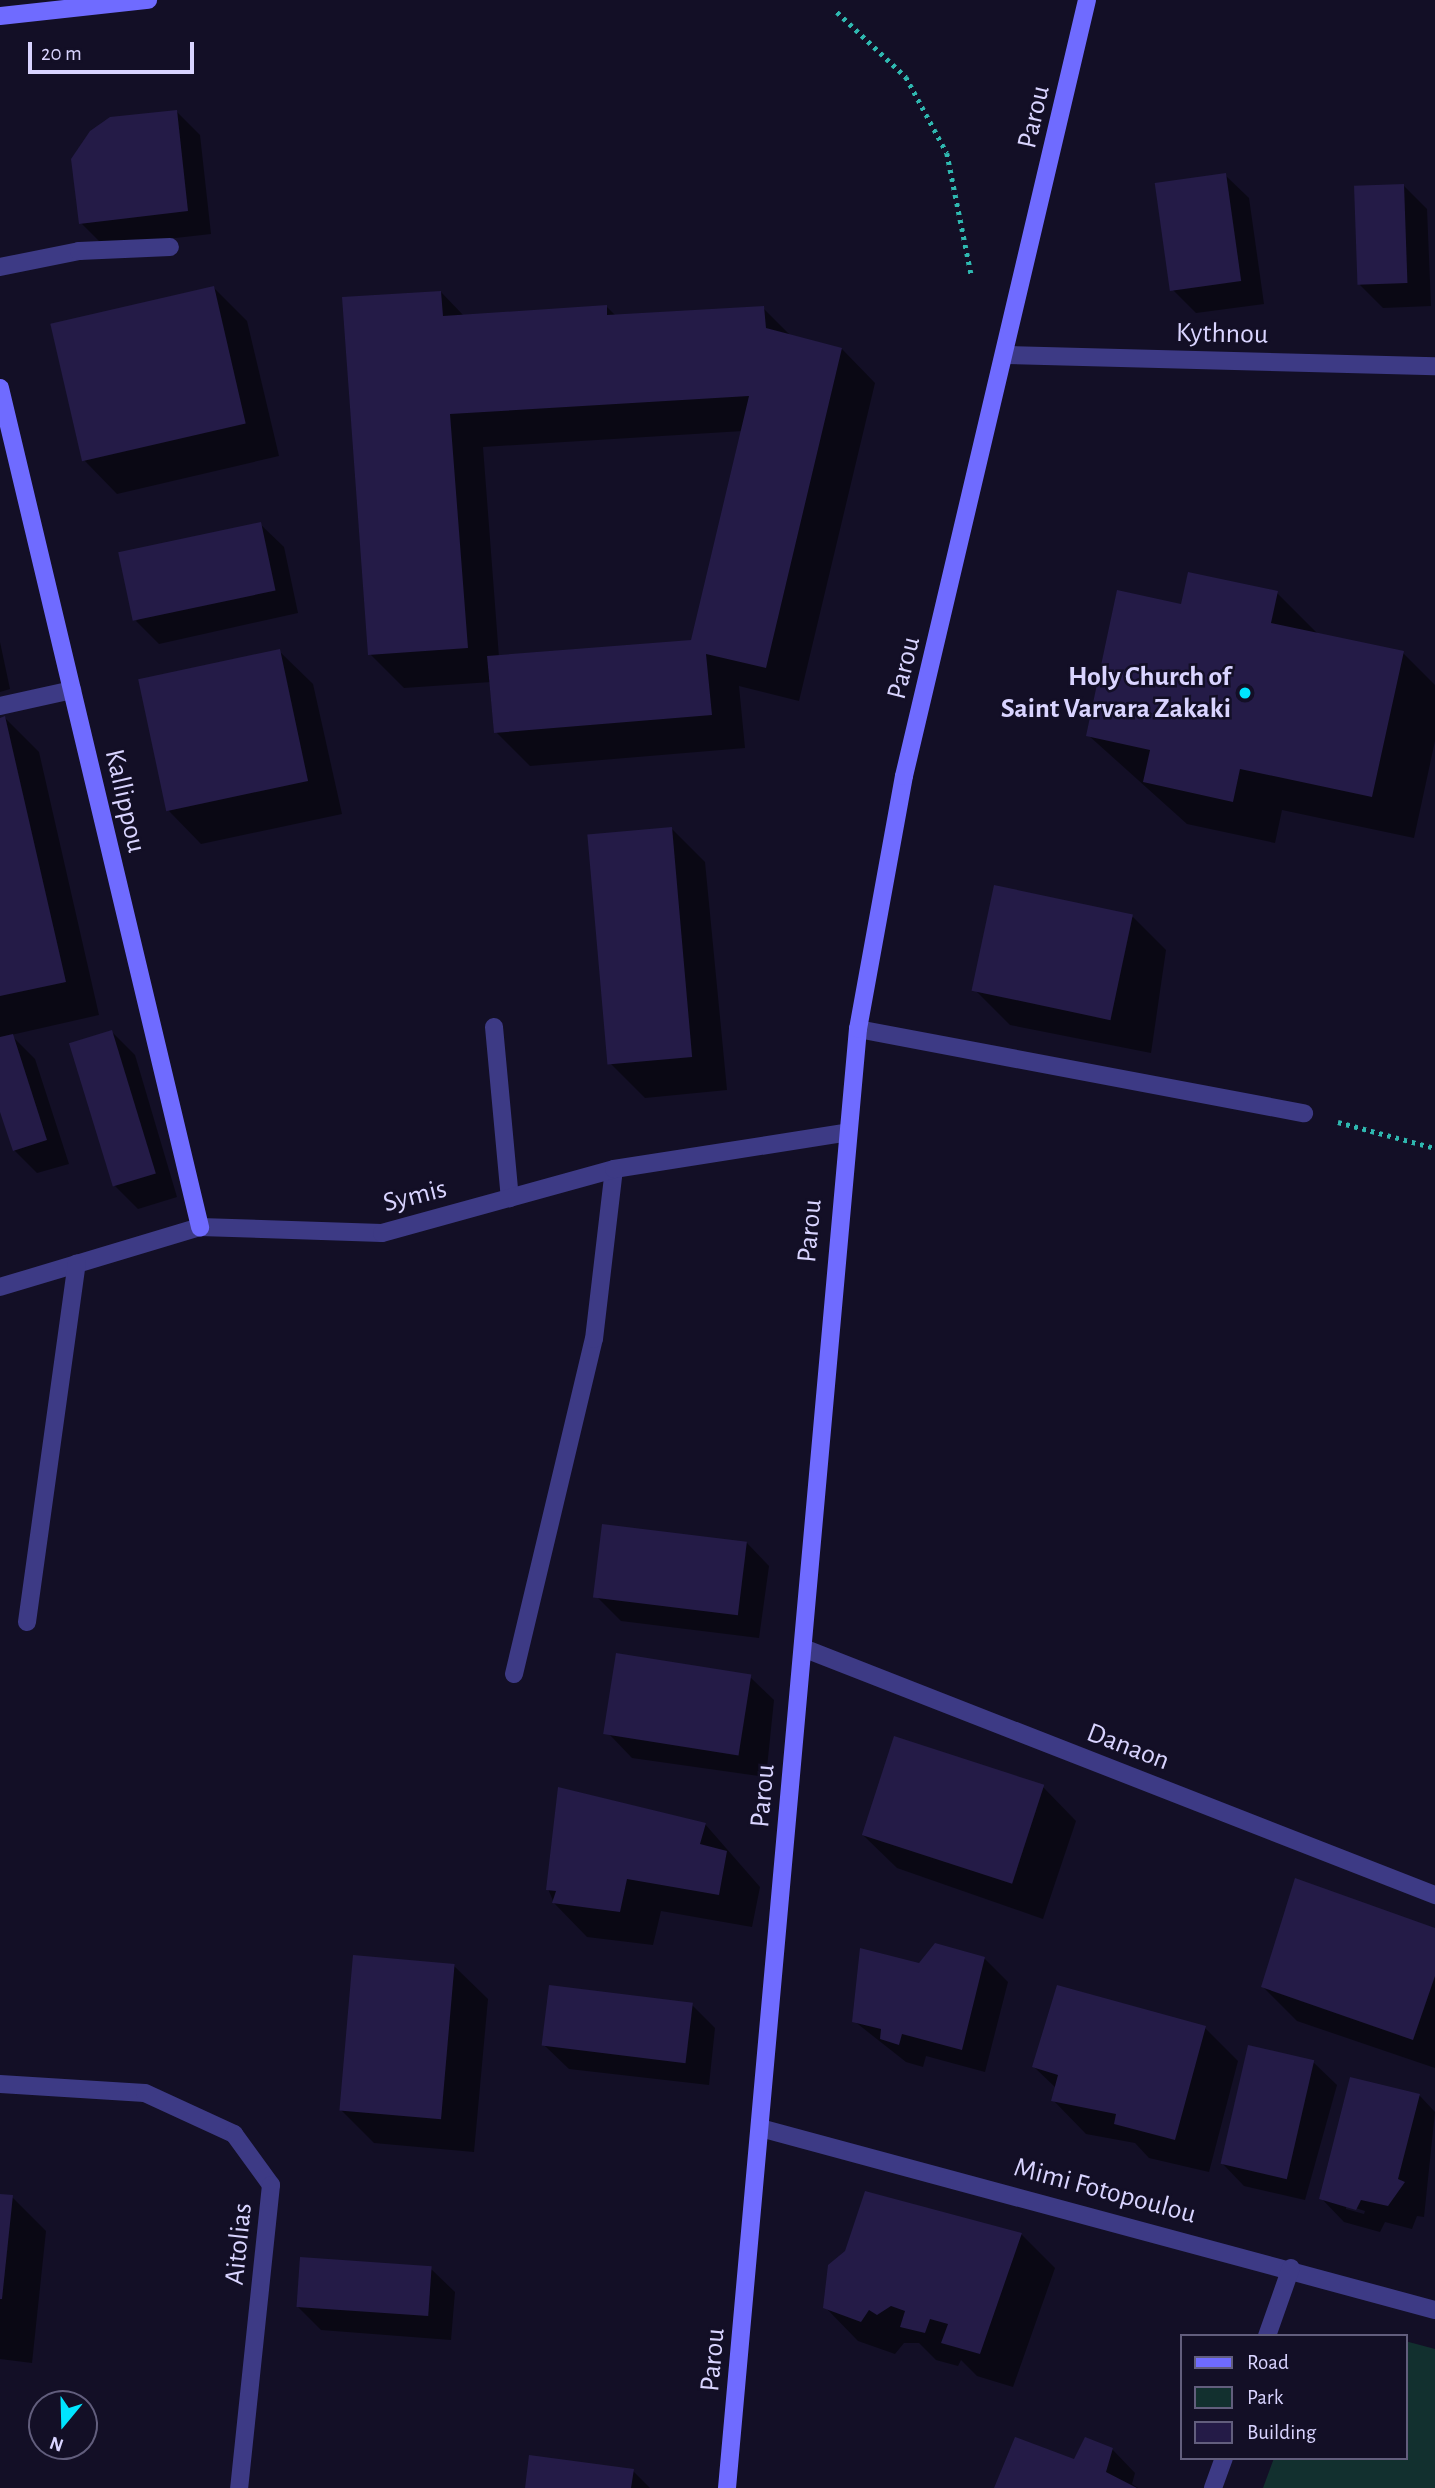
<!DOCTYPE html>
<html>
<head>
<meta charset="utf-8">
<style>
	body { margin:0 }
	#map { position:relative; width:1435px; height:2488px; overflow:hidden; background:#130f26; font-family:"Alegreya Sans",sans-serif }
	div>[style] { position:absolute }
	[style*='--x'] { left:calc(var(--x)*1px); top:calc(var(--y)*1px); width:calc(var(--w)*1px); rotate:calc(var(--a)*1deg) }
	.green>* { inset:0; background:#12302f }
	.shadow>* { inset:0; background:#0007 }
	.building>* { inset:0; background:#241b47; transform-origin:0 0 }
	.path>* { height:4.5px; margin-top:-2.25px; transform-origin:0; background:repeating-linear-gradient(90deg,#2fb8b0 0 3.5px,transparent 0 8.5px) }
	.lane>* { height:18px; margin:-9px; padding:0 9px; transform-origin:9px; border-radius:9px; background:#3d3a85 }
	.street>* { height:18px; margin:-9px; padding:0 9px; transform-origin:9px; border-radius:9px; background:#3d3a85 }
	.secondary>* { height:18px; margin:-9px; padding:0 9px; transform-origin:9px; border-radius:9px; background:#6f6bff }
	.dots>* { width:19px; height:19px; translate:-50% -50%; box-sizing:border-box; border:4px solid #130f26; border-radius:50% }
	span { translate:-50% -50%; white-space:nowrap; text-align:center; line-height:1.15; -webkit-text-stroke:5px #130f26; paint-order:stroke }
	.street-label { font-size:28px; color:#d9d4ff }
	.poi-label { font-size:28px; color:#d9d4ff; font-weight:700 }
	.right { translate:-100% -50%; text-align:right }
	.legend { position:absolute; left:1180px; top:2334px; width:228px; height:126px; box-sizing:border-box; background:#130f26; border:2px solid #625e7d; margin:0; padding:9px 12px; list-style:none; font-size:21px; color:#d9d4ff }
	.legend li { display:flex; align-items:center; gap:14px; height:35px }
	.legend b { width:35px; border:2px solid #625e7d }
	.north { position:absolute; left:28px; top:2390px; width:70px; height:70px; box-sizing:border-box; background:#130f26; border:2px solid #625e7d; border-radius:50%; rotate:199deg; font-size:19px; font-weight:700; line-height:28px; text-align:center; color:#d9d4ff }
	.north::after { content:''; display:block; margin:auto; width:24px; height:32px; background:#00e5ff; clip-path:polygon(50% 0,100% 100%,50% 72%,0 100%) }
	.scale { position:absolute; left:28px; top:42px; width:166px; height:32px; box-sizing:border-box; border:4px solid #d9d4ff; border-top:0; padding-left:9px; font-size:21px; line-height:24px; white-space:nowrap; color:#d9d4ff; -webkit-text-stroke:5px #130f26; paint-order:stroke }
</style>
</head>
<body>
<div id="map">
	<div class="green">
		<i style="clip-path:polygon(1405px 2341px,1435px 2349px,1435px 2488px,1263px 2488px,1274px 2458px,1405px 2458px)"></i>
	</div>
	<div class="shadow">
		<i style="clip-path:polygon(177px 112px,200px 135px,211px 234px,104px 246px,81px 223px)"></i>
		<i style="clip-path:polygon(1225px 175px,1249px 198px,1264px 304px,1196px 313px,1173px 290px)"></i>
		<i style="clip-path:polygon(1404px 186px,1427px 209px,1431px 306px,1383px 308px,1360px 285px)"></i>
		<i style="clip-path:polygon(213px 287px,247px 321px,279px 456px,117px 494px,84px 460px)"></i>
		<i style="clip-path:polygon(evenodd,441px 292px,464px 316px,606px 306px,616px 316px,763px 308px,792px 337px,842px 349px,875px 383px,799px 701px,739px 686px,745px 748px,530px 766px,496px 732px,491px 682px,404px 688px,370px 654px,441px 292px,743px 431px,692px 641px,499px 657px,483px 447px,743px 431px)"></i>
		<i style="clip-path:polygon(260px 524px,284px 547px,298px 613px,159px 644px,136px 621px)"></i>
		<i style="clip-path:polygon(1277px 593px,1319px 635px,1403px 653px,1435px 685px,1435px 741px,1414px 838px,1282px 810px,1275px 843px,1187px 824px,1088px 735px,1182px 606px)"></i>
		<i style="clip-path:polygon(0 642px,10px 689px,0 692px)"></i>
		<i style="clip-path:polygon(279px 651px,313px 684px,342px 814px,201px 844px,168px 810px)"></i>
		<i style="clip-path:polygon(5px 718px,39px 752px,99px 1015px,11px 1035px,35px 1059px,69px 1164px,37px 1173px,14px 1150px,0 1106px,0 719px)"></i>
		<i style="clip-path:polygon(671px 828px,705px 862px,727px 1090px,645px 1098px,611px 1064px)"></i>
		<i style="clip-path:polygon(1133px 917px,1166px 950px,1151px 1053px,1010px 1025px,976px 991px)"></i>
		<i style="clip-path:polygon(112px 1032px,135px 1055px,177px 1197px,138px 1209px,114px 1185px)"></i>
		<i style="clip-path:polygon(746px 1542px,769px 1566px,759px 1638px,621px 1621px,597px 1597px)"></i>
		<i style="clip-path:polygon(750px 1677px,774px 1700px,766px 1777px,632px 1758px,609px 1734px)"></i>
		<i style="clip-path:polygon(1043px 1787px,1076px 1821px,1043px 1919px,897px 1868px,863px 1835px)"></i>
		<i style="clip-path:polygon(705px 1824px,760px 1887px,752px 1927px,661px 1911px,653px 1945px,587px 1937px,554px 1903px,548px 1889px)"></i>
		<i style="clip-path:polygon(1435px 1930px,1435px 2068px,1297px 2021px,1263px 1987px)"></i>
		<i style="clip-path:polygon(985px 1959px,1008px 1982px,985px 2072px,926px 2056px,923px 2067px,906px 2062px,854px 2021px,919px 1965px)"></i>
		<i style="clip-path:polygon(454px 1966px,488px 1999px,474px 2152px,374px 2143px,340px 2109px)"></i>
		<i style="clip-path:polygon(692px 2005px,715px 2028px,709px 2085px,569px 2069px,545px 2046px)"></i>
		<i style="clip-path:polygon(1205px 2028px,1238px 2061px,1209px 2172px,1149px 2158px,1135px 2143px,1086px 2134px,1053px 2100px,1056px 2088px,1034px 2067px)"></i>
		<i style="clip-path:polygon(1313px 2062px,1337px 2085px,1305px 2200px,1244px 2186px,1221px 2162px)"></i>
		<i style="clip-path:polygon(evenodd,1419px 2095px,1435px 2112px,1424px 2217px,1417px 2216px,1412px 2229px,1385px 2222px,1380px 2232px,1344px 2222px,1321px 2198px,1419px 2095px,1346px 2205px,1365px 2211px,1364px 2214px,1346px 2209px,1346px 2205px)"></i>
		<i style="clip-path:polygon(0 2195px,12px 2197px,46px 2231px,32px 2363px,0 2359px)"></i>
		<i style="clip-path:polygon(1021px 2234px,1055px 2268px,1013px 2387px,977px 2376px,961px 2360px,958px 2366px,936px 2360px,919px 2343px,904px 2343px,895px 2354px,858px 2341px,825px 2307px)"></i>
		<i style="clip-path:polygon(431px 2269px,455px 2292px,451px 2340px,321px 2330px,298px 2307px)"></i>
		<i style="clip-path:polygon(1112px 2449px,1135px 2473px,1132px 2484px,1138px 2488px,996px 2488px)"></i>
		<i style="clip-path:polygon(633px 2471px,650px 2488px,527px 2488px)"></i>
	</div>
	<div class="building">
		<i style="clip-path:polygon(177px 110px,188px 211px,79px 224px,71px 159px,90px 131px,110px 117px)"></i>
		<i style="left:1226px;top:173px;width:109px;height:72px;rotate:82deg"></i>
		<i style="left:1404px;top:184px;width:99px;height:50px;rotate:88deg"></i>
		<i style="left:214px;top:286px;width:141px;height:168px;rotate:77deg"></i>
		<i style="clip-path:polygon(441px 291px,443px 316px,607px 305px,607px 315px,764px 306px,766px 328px,842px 348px,766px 668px,706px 654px,712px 715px,494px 733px,487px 656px,691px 640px,749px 396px,450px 414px,468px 648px,368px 655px,342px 297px)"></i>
		<i style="left:261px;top:522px;width:70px;height:146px;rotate:78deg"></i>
		<i style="clip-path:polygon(1188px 572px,1278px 591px,1271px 623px,1404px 651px,1372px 797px,1240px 769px,1233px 802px,1143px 782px,1150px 750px,1086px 736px,1117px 590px,1181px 604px)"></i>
		<i style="left:280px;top:649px;width:135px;height:145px;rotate:78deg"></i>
		<i style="clip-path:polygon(5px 716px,66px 982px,0 996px,0 718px)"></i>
		<i style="left:672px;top:827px;width:231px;height:85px;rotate:85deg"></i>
		<i style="left:994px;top:885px;width:142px;height:108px;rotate:12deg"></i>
		<i style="left:112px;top:1030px;width:150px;height:45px;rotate:73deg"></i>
		<i style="clip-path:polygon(13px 1034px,47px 1140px,13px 1151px,0 1112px,0 1037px)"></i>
		<i style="left:602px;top:1524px;width:146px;height:74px;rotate:7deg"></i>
		<i style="left:616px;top:1653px;width:137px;height:82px;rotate:9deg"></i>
		<i style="left:894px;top:1736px;width:158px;height:104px;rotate:18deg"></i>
		<i style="clip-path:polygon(558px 1787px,706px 1823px,700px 1844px,727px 1851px,719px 1895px,627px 1879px,620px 1912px,552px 1903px,556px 1891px,546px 1890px)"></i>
		<i style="clip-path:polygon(1295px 1878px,1435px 1928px,1435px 1976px,1413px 2040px,1261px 1987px)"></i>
		<i style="clip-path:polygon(935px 1943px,985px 1957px,962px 2050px,902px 2034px,899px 2045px,880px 2039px,881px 2029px,852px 2022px,860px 1948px,919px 1963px)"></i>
		<i style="left:353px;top:1955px;width:102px;height:156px;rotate:5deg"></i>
		<i style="left:549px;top:1985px;width:145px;height:61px;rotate:7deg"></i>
		<i style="clip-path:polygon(1057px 1985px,1206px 2026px,1175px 2140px,1114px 2124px,1116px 2114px,1051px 2101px,1058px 2075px,1032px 2067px)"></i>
		<i style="left:1248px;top:2045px;width:68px;height:122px;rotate:13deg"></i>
		<i style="clip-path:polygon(1350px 2077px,1420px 2094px,1398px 2179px,1405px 2182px,1388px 2206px,1361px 2200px,1356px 2210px,1319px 2199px)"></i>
		<i style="clip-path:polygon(865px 2191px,1022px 2233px,980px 2354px,941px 2343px,948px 2324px,930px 2319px,925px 2333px,900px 2327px,905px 2311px,891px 2306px,877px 2315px,869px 2310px,861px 2322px,823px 2308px,828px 2265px,845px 2251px)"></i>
		<i style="clip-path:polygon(0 2194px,13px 2195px,2px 2299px,0 2299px)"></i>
		<i style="left:300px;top:2257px;width:132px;height:50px;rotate:4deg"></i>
		<i style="clip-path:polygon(1015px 2437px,1074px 2459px,1085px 2437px,1113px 2448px,1106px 2472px,1137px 2488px,994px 2488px)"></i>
		<i style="clip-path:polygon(529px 2455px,634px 2469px,631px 2488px,525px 2488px)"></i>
	</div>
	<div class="path">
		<i style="--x:837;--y:12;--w:95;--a:43.3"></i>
		<i style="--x:906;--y:77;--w:86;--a:61.7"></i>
		<i style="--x:947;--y:153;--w:127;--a:78.7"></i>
		<i style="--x:1338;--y:1122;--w:100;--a:15"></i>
	</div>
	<div class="lane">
		<i style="--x:0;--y:267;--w:81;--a:-11.4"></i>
		<i style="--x:79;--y:251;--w:91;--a:-2.5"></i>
		<i style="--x:494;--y:1027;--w:172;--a:84.7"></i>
		<i style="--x:858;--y:1029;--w:454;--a:10.7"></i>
		<i style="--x:514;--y:1674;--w:344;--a:-76.6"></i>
		<i style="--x:594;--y:1339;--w:171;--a:-83.3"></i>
	</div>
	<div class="street">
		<i style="--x:1007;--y:355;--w:428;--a:1.5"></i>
		<i style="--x:0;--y:706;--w:74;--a:-12.5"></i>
		<i style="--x:0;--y:1287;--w:209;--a:-16.7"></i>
		<i style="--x:200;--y:1227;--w:182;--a:1.9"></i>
		<i style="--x:382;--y:1233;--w:241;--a:-15.4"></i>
		<i style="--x:614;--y:1169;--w:233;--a:-8.9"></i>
		<i style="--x:27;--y:1622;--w:362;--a:-82.1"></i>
		<i style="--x:803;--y:1648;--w:679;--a:21.35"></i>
		<i style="--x:0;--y:2084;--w:145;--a:3.6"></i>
		<i style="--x:145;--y:2093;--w:98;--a:24.7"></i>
		<i style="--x:234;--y:2134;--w:63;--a:54"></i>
		<i style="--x:271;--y:2185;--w:305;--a:96"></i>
		<i style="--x:760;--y:2128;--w:699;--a:15.09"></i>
		<i style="--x:1267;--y:2336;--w:72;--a:-70.6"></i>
		<i style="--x:1213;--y:2488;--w:32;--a:-70"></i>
	</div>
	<div class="secondary">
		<i style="--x:0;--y:16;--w:149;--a:-6.2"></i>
		<i style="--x:0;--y:388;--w:863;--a:76.59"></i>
		<i style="--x:727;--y:2488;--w:1465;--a:-84.87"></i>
		<i style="--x:858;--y:1029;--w:257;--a:-79.7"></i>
		<i style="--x:904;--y:776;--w:797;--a:-76.73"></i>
	</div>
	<div class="dots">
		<i style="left:1245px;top:693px;background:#00e5ff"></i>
	</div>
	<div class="street-label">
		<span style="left:1034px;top:117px;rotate:-77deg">Parou</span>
		<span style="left:1222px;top:334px;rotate:1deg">Kythnou</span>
		<span style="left:904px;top:668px;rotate:-76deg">Parou</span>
		<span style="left:125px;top:801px;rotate:77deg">Kallippou</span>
		<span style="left:415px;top:1196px;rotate:-14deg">Symis</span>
		<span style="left:810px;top:1231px;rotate:-85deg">Parou</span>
		<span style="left:1128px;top:1747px;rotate:21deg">Danaon</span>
		<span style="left:763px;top:1796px;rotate:-85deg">Parou</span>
		<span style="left:1105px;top:2191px;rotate:15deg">Mimi Fotopoulou</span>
		<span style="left:239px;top:2244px;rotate:-84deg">Aitolias</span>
		<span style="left:713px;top:2360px;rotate:-85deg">Parou</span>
	</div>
	<div class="poi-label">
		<span class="right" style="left:1231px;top:693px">Holy Church of<br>Saint Varvara Zakaki</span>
	</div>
	<ul class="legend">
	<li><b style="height:9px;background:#6f6bff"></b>Road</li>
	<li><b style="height:19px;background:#12302f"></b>Park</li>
	<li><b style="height:19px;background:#241b47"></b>Building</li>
	</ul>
	<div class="north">N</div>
	<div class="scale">20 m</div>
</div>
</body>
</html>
